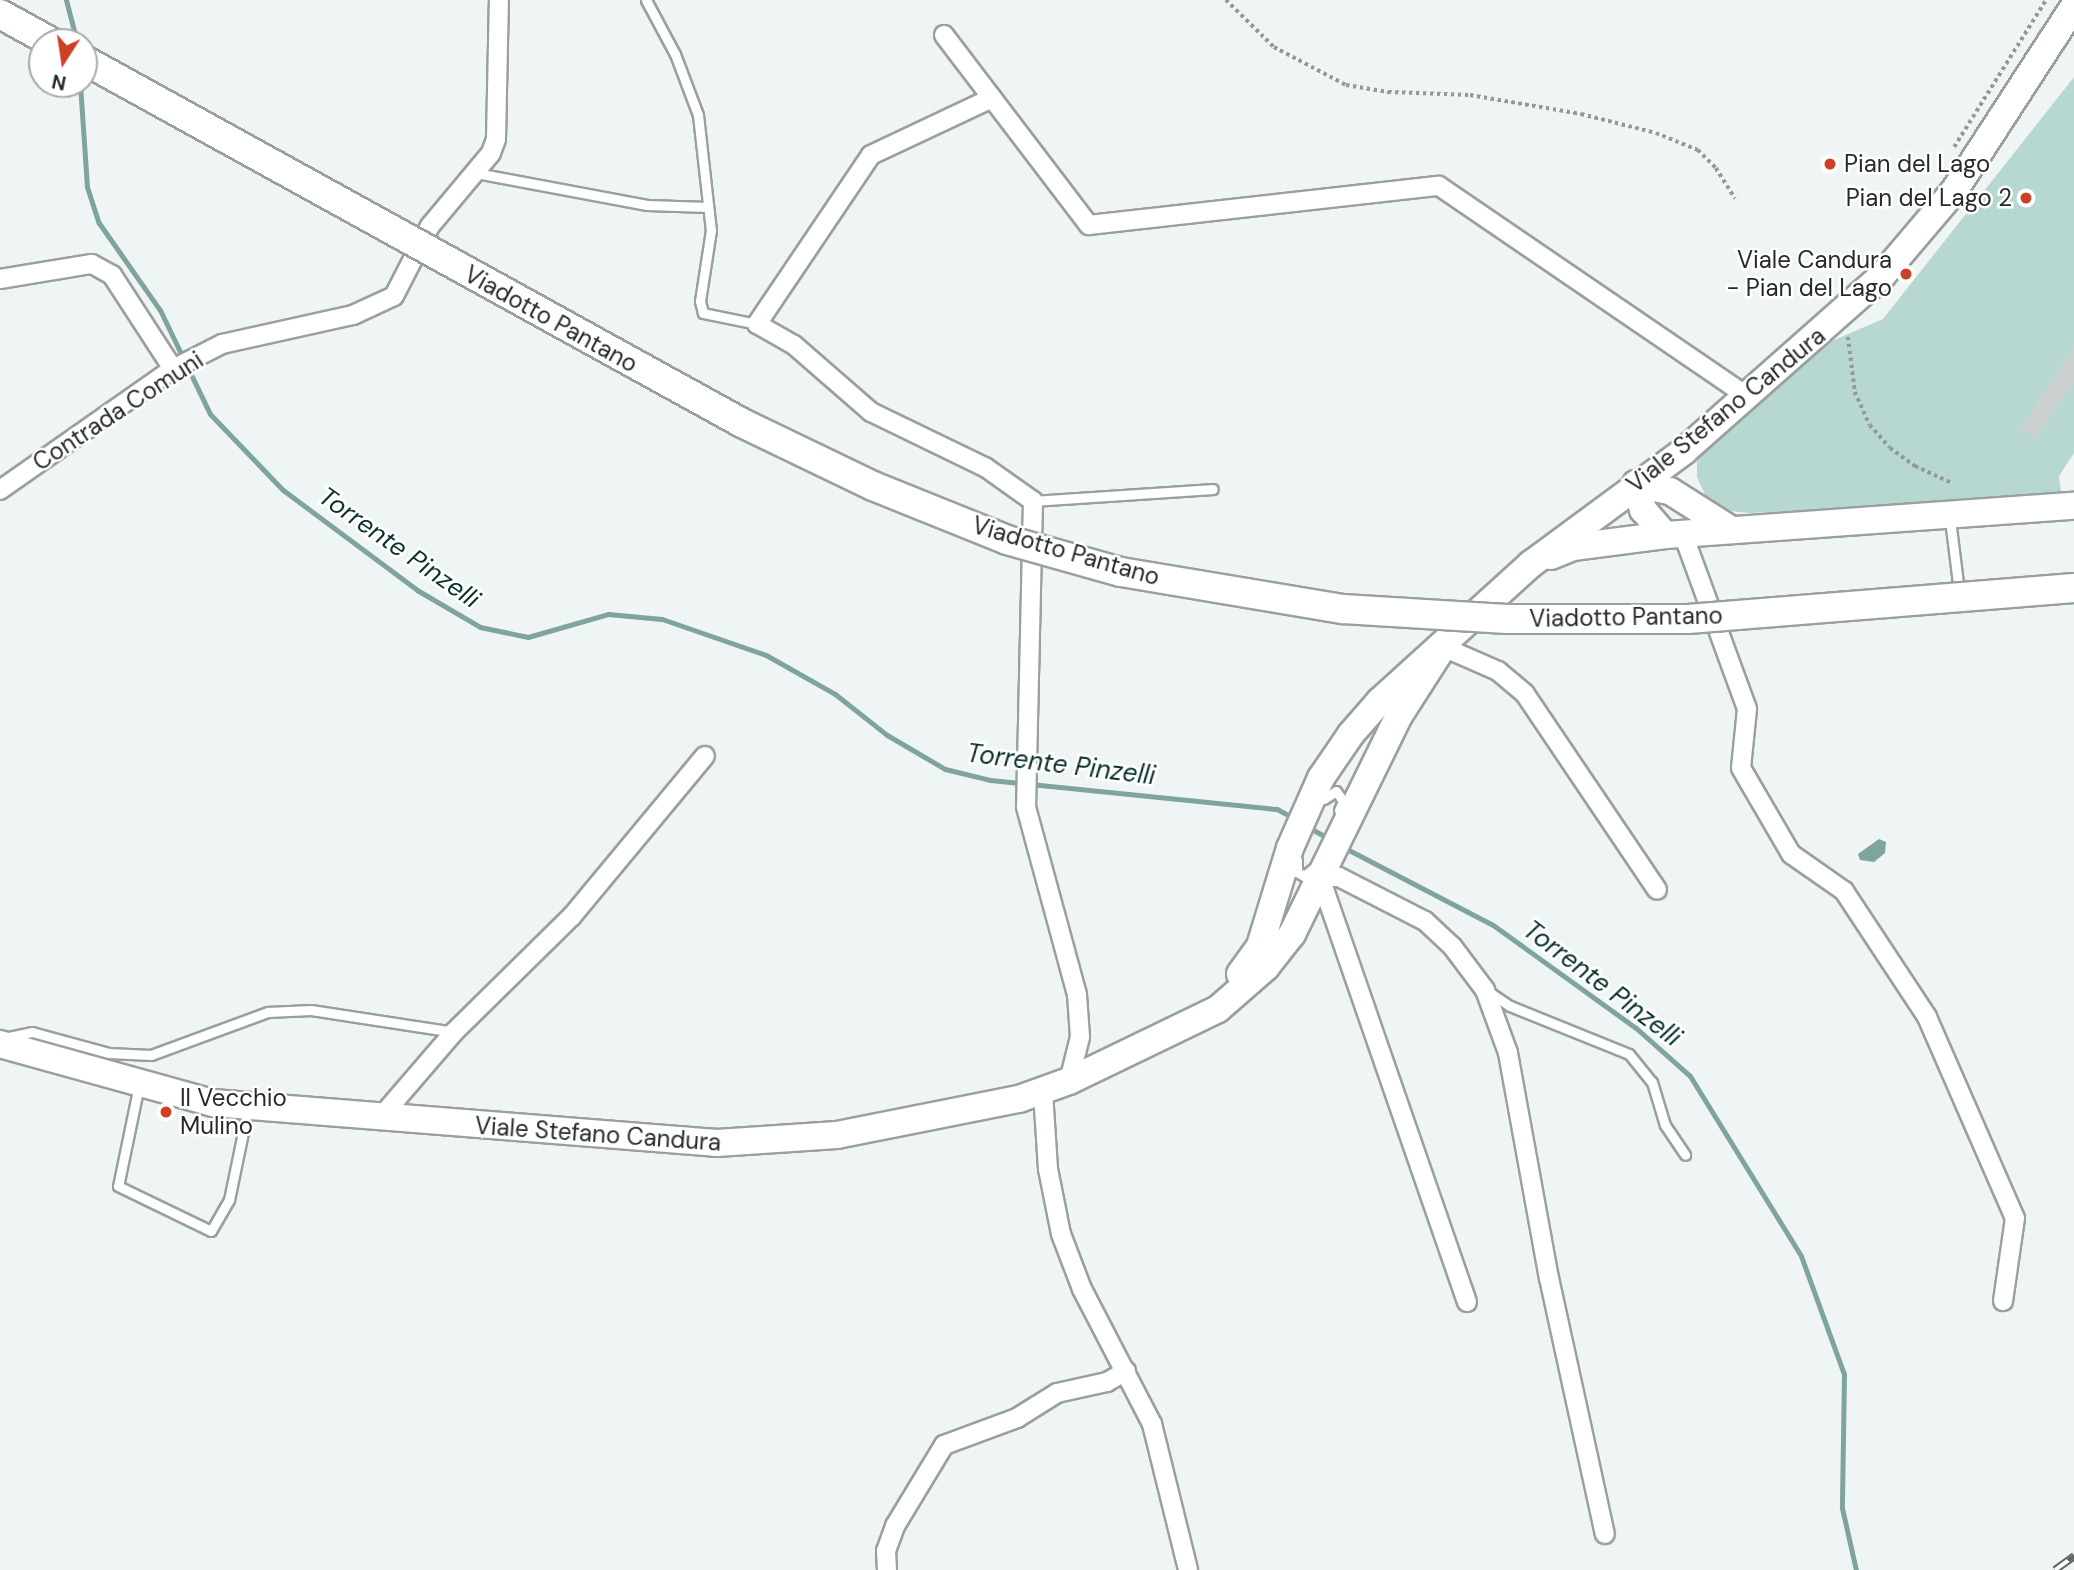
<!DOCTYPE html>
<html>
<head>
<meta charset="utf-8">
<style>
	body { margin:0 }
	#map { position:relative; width:2074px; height:1570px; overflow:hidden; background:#eef5f4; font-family:"DM Sans",sans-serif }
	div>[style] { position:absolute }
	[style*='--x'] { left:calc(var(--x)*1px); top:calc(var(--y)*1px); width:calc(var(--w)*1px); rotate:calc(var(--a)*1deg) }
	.green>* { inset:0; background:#b7d7d1 }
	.water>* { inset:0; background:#7fa49e }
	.stream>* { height:5px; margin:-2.5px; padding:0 2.5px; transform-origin:2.5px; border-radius:2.5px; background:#7fa49e }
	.building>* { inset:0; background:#cad1d0 }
	.path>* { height:3.5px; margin-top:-1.75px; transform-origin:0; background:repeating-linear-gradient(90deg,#949998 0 3.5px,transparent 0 7px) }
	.roads { filter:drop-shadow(2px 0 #99a09f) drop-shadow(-2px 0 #99a09f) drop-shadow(0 2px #99a09f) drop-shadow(0 -2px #99a09f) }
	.service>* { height:9px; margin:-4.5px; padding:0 4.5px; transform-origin:4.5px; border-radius:4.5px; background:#fff }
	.minor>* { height:18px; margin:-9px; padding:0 9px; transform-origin:9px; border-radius:9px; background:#fff }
	.secondary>* { height:26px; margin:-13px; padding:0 13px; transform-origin:13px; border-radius:13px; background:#fff }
	.primary>* { height:28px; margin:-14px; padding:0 14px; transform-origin:14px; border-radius:14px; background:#fff }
	.rail>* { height:8px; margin-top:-4px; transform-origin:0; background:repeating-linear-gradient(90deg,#fff 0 16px,#606564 0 32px); box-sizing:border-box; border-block:2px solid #606564 }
	.bridges { filter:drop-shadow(2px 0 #99a09f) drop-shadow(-2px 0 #99a09f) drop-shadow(0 2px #99a09f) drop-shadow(0 -2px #99a09f) }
	.primary-bridge>* { height:28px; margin:-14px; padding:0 14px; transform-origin:14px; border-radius:14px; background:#fff }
	.dots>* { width:19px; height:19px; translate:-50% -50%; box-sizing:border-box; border:4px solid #fff; border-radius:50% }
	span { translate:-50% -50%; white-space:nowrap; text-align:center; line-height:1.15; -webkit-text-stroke:5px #fff; paint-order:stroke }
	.poi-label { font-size:24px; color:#272a29 }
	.left { translate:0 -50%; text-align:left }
	.right { translate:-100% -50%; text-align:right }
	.street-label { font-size:24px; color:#272a29 }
	.water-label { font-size:26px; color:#0b312c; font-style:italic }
	.north { position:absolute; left:28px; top:28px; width:70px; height:70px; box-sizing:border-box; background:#fff; border:2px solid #a9aaa9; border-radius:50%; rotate:192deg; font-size:19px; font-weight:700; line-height:28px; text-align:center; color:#272a29 }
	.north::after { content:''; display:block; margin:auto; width:24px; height:32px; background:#cc4123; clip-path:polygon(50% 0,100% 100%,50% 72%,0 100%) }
</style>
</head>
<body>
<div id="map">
	<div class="green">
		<i style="clip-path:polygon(2074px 77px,2074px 453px,2059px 476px,2062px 498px,1748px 513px,1731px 511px,1707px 499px,1697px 477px,1697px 461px,1703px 453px,1825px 344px,1883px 319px)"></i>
	</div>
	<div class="water">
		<i style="clip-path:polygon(1879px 839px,1886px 842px,1885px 853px,1874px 862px,1860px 860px,1858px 854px)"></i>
	</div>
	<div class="stream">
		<i style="--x:66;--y:0;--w:43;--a:75.3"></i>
		<i style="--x:80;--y:84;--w:103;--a:86.1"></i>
		<i style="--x:87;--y:187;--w:38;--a:72"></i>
		<i style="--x:99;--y:223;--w:106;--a:55"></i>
		<i style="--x:160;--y:310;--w:115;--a:64.3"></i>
		<i style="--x:210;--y:414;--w:105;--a:46.2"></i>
		<i style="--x:283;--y:490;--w:167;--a:36.7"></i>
		<i style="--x:417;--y:590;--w:73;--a:30.4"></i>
		<i style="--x:480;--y:627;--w:49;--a:11.8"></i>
		<i style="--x:528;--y:637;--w:83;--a:-16"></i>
		<i style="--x:608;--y:614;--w:54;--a:5.3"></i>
		<i style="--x:662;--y:619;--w:110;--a:19.1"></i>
		<i style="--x:766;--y:655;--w:79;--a:29.5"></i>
		<i style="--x:835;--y:694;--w:66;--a:38.3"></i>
		<i style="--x:887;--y:735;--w:67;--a:30.4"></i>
		<i style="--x:945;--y:769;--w:46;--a:13.7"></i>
		<i style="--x:990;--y:780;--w:288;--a:5.8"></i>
		<i style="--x:1277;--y:809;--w:21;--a:29"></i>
		<i style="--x:1306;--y:826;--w:29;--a:29"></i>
		<i style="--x:1343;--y:847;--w:169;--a:27.5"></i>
		<i style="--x:1493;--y:925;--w:176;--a:35.8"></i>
		<i style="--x:1636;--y:1028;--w:72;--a:41.6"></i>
		<i style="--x:1690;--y:1076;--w:211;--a:58.3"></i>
		<i style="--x:1801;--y:1256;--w:126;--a:70"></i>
		<i style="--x:1844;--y:1374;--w:134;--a:90.9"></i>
		<i style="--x:1842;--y:1508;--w:64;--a:77.3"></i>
	</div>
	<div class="building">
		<i style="clip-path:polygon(2074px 345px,2074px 381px,2037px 439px,2020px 429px)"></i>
	</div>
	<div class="path">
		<i style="--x:1226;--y:0;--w:67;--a:44.4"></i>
		<i style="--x:1274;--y:47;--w:81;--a:27.8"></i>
		<i style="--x:1346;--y:85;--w:43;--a:9.5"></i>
		<i style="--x:1388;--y:92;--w:82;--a:2.1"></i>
		<i style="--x:1470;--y:95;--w:113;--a:9.7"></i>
		<i style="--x:1581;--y:114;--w:77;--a:14.2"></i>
		<i style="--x:1656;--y:133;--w:45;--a:22"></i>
		<i style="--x:1698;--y:150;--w:25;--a:45"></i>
		<i style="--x:1716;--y:168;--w:36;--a:58"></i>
		<i style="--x:1954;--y:147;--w:173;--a:-58"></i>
		<i style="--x:1848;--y:337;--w:55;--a:82.7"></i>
		<i style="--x:1855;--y:392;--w:36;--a:66"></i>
		<i style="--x:1870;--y:425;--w:30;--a:49"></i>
		<i style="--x:1890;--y:448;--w:31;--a:36"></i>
		<i style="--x:1915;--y:466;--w:41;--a:24.7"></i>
	</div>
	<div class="roads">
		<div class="service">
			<i style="--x:646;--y:0;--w:61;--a:61.8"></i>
			<i style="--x:675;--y:54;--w:65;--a:69.3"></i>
			<i style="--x:698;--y:115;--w:116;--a:83.6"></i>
			<i style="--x:711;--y:230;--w:72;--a:98.8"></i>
			<i style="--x:700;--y:301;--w:12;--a:76"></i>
			<i style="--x:703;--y:313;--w:55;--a:11.5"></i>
			<i style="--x:476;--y:173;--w:174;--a:10.6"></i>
			<i style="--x:647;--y:205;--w:61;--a:1.9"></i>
			<i style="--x:1033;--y:501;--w:180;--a:-3.8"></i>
			<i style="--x:1950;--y:519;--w:64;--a:82.9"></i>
			<i style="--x:1324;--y:799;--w:14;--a:-34"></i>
			<i style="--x:1336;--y:791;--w:12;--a:55"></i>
			<i style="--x:1343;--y:801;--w:10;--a:114"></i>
			<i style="--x:1297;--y:860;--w:12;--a:90"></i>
			<i style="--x:1297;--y:872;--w:8;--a:30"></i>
			<i style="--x:1304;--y:876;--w:13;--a:-39"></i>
			<i style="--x:1489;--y:992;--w:25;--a:34"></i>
			<i style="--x:1510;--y:1006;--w:128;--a:22"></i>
			<i style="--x:1629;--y:1054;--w:36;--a:51"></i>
			<i style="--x:1652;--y:1082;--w:45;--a:73.2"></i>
			<i style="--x:1665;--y:1125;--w:36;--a:56"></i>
			<i style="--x:4;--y:1038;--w:29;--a:-12"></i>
			<i style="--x:32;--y:1032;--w:80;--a:15.3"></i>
			<i style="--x:109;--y:1053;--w:42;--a:2.7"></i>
			<i style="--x:151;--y:1055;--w:125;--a:-20.2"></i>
			<i style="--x:268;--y:1012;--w:43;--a:-2.7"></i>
			<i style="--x:311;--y:1010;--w:145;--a:8.7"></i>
			<i style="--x:139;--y:1085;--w:103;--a:101.7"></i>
			<i style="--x:118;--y:1186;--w:103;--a:25.8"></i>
			<i style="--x:211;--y:1231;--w:36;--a:-60"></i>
			<i style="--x:229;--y:1200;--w:94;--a:-78.3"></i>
		</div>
		<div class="minor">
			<i style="--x:944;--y:35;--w:239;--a:52.7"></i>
			<i style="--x:1089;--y:225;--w:352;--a:-6.4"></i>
			<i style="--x:1439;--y:186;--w:374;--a:34.3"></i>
			<i style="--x:992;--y:98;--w:134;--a:154.8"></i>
			<i style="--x:871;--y:155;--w:204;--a:124"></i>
			<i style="--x:757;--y:324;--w:43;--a:29.6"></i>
			<i style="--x:794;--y:345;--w:102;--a:41"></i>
			<i style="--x:871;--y:412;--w:127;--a:25.8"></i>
			<i style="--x:985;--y:467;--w:59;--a:35.3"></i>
			<i style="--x:1033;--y:501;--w:306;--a:91.3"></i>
			<i style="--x:1026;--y:807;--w:195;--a:74.8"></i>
			<i style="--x:1077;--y:995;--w:42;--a:85.9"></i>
			<i style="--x:1080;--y:1037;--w:45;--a:104"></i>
			<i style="--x:0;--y:279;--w:93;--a:-9.3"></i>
			<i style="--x:92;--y:264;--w:23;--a:29"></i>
			<i style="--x:112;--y:275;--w:112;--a:57"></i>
			<i style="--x:0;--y:490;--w:211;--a:-35"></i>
			<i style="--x:173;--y:369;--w:55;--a:-27"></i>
			<i style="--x:222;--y:344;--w:134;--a:-12.5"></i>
			<i style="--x:353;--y:315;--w:45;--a:-24.9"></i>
			<i style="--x:394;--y:296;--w:79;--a:-62.8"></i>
			<i style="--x:430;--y:226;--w:95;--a:-50.1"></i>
			<i style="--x:491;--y:153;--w:15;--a:-70"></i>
			<i style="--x:496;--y:139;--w:139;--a:-88.8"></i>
			<i style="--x:1683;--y:534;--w:186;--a:69.9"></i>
			<i style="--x:1747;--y:709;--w:59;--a:95.8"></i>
			<i style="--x:1741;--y:768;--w:99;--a:59.8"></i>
			<i style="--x:1791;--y:854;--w:65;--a:34.9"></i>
			<i style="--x:1844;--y:891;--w:151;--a:56.6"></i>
			<i style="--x:1927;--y:1017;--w:219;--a:66.4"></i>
			<i style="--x:2015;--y:1218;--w:84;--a:98.2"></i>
			<i style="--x:1443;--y:647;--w:60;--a:23.6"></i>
			<i style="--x:1498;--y:671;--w:35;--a:40"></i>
			<i style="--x:1525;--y:694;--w:236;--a:56"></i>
			<i style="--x:1043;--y:1092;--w:77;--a:86.3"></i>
			<i style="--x:1048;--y:1169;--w:66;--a:78.7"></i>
			<i style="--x:1061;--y:1234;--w:59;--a:69.1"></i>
			<i style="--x:1082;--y:1289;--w:152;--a:62.6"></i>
			<i style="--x:1152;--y:1424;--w:150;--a:76.1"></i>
			<i style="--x:380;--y:1118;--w:113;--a:-49.3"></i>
			<i style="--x:454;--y:1032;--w:165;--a:-44.5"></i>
			<i style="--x:572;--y:916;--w:208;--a:-50.3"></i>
			<i style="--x:1467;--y:1302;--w:450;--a:-109.1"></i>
			<i style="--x:1320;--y:877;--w:19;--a:0"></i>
			<i style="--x:1339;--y:877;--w:97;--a:27.1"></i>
			<i style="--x:1425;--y:921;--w:37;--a:43"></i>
			<i style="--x:1452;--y:946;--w:55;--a:53.1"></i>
			<i style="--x:1485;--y:990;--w:67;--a:69.9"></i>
			<i style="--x:1508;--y:1053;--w:229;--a:79.7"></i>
			<i style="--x:1549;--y:1278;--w:262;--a:77.7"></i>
			<i style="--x:887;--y:1570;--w:19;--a:-93"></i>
			<i style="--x:886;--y:1551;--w:27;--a:-70"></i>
			<i style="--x:895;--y:1526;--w:95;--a:-58.8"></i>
			<i style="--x:944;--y:1445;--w:78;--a:-20.3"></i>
			<i style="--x:1017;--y:1418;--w:47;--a:-32"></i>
			<i style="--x:1057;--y:1393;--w:51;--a:-12.4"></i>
			<i style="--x:1107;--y:1382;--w:22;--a:-30"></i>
		</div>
		<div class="secondary">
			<i style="--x:1665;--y:535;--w:33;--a:-131"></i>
			<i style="--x:1643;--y:510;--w:27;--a:-105"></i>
			<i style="--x:1636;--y:484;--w:35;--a:12"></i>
			<i style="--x:1670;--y:491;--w:71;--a:32.3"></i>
			<i style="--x:1551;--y:556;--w:24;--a:-22"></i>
			<i style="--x:1573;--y:547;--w:93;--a:-7.4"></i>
			<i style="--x:1665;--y:535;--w:410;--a:-4.1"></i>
			<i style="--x:1240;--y:974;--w:34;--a:-54"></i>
			<i style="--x:1260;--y:946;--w:102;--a:-73"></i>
			<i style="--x:1290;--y:848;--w:77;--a:-66.1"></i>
			<i style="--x:1321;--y:778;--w:53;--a:-55.7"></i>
			<i style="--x:1351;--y:734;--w:44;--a:-48.7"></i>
			<i style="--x:1380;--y:701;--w:204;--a:-42.2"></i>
			<i style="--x:1531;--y:564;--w:190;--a:-36.4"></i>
			<i style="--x:1684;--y:451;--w:263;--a:-41.5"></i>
			<i style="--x:1881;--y:277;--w:113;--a:-49.7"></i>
			<i style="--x:1954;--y:191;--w:221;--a:-57"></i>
			<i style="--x:0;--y:1044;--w:221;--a:15.5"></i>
			<i style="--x:213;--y:1103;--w:506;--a:4.54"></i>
			<i style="--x:717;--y:1143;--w:120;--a:-3.8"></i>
			<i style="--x:837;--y:1135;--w:186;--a:-11.2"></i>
			<i style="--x:1019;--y:1099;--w:53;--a:-19.8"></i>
			<i style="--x:1069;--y:1081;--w:165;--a:-25.8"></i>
			<i style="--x:1218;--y:1009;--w:64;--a:-41.2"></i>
			<i style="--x:1266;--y:967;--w:42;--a:-51.8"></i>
			<i style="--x:1292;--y:934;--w:245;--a:-63.9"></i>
			<i style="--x:1400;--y:714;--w:80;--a:-57.3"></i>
		</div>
		<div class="primary">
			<i style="--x:0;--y:14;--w:58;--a:28.8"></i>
		</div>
	</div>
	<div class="rail">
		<i style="--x:2055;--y:1570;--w:24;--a:-36"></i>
	</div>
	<div class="bridges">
		<div class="primary-bridge">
			<i style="--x:84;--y:60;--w:751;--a:28.88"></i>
			<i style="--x:742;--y:423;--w:145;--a:25.7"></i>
			<i style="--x:873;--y:486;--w:144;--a:21.9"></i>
			<i style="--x:1007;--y:540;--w:118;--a:15.7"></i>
			<i style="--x:1121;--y:572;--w:225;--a:9.5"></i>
			<i style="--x:1343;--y:609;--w:164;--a:3.5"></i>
			<i style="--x:1507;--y:619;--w:181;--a:0"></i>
			<i style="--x:1688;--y:619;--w:387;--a:-4.6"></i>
		</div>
	</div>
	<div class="dots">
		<i style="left:1830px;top:164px;background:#cc4123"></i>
		<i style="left:2026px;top:198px;background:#cc4123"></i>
		<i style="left:1906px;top:274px;background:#cc4123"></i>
		<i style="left:166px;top:1112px;background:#cc4123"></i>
	</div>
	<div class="poi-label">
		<span class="left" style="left:1844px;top:164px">Pian del Lago</span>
		<span class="right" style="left:2012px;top:198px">Pian del Lago 2</span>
		<span class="right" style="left:1892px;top:274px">Viale Candura<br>- Pian del Lago</span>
		<span class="left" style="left:180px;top:1112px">Il Vecchio<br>Mulino</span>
	</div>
	<div class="street-label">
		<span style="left:551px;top:319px;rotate:29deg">Viadotto Pantano</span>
		<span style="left:1726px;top:410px;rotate:-39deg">Viale Stefano Candura</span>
		<span style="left:118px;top:411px;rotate:-33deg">Contrada Comuni</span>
		<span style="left:1066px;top:551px;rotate:16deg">Viadotto Pantano</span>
		<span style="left:1626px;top:617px;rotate:-1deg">Viadotto Pantano</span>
		<span style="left:598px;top:1134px;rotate:4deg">Viale Stefano Candura</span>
	</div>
	<div class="water-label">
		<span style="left:399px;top:548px;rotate:35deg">Torrente Pinzelli</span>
		<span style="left:1061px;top:765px;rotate:7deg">Torrente Pinzelli</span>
		<span style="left:1602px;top:984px;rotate:37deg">Torrente Pinzelli</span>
	</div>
	<div class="north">N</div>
</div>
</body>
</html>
